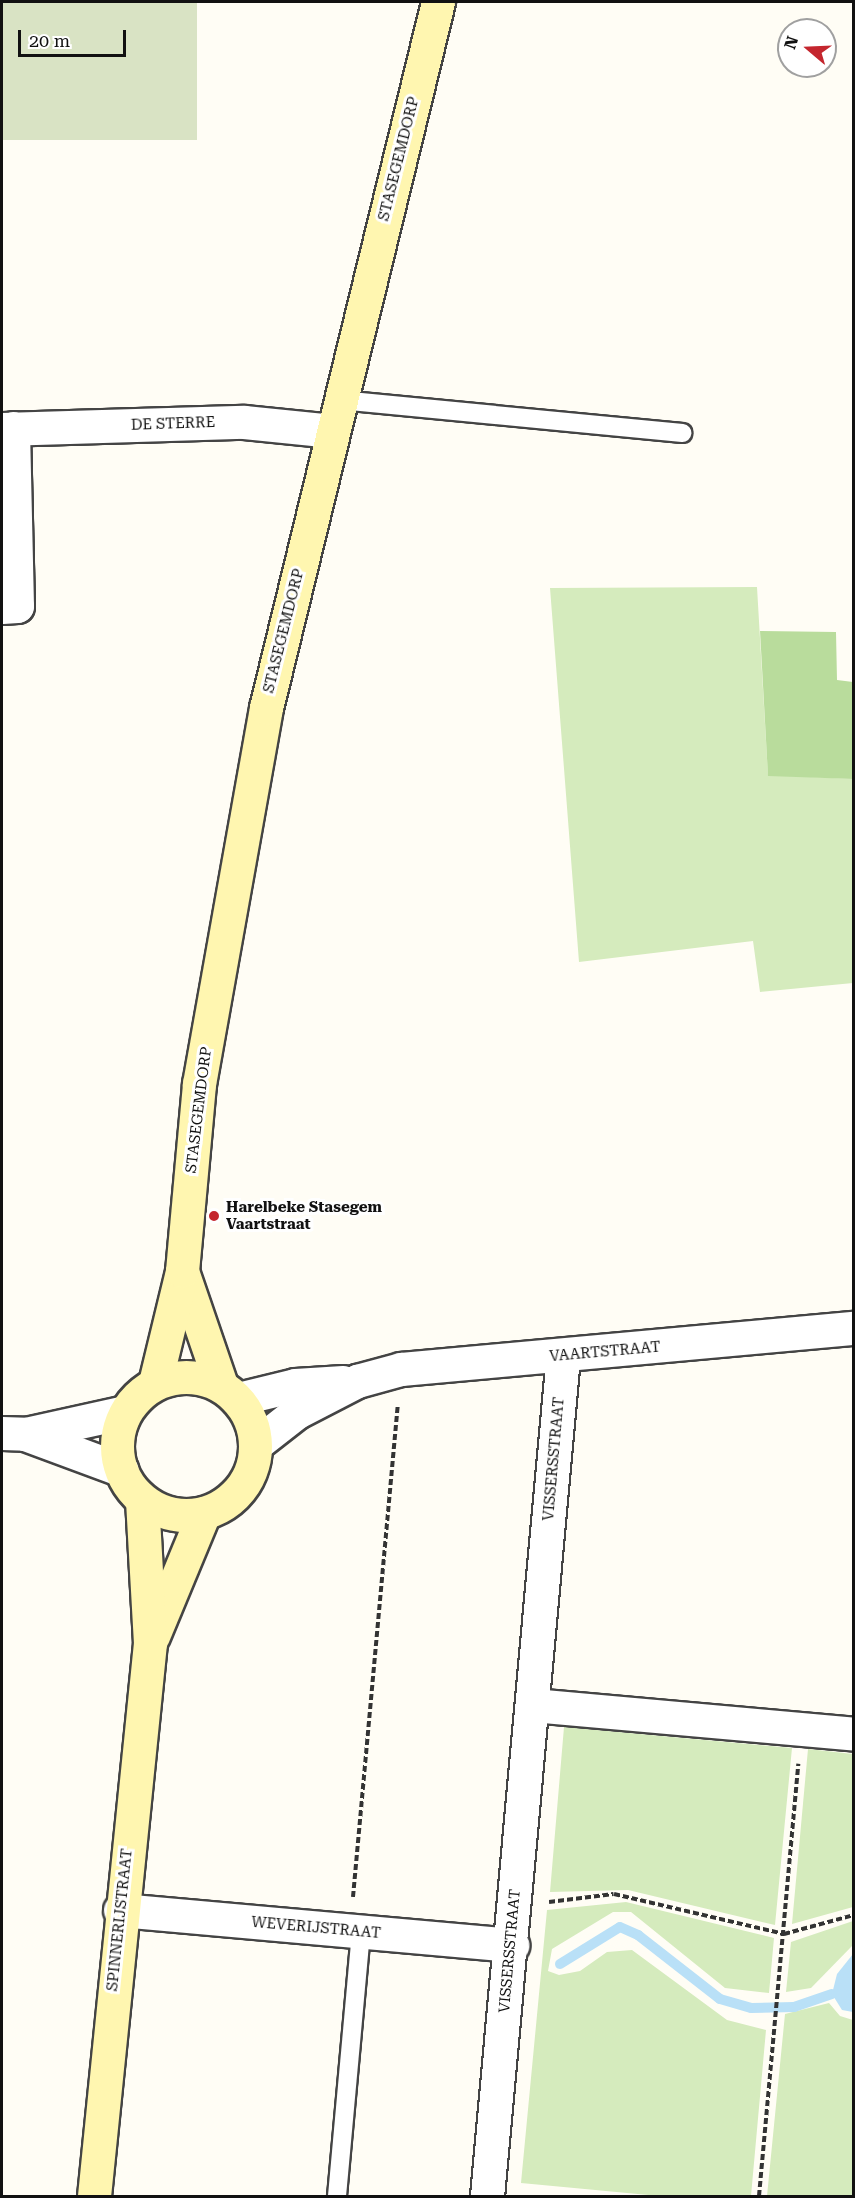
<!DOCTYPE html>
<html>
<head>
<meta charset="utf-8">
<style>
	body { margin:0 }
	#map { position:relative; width:855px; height:2198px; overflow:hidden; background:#fffdf5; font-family:"Roboto Serif",serif }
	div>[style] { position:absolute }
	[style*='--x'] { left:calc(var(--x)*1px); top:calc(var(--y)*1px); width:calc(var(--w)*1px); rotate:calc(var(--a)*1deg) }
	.green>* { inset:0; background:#d5ebbd }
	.forest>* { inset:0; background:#b9dc9c }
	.cemetery>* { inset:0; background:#d9e3c4; transform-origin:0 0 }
	.water>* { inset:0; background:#b9e0f7 }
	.stream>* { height:10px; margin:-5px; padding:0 5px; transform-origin:5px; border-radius:5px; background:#b9e0f7 }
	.path>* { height:4px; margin-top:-2px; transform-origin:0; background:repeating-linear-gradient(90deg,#333 0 6px,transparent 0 9px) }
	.roads { filter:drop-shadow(2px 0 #444) drop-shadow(-2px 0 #444) drop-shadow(0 2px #444) drop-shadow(0 -2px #444) }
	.lane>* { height:18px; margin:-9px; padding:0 9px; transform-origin:9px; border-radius:9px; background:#fff }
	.street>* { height:33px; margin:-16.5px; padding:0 16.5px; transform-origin:16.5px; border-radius:16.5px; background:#fff }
	.secondary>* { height:33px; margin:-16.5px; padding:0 16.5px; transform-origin:16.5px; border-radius:16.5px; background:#fff6b0 }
	.secondary>.ring { margin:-16.5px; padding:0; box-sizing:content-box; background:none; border:33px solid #fff6b0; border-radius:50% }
	.dots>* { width:16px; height:16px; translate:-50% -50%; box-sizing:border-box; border:3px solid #fff; border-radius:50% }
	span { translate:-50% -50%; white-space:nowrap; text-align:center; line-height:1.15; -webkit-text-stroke:6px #fff; paint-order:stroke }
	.street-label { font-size:15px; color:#111 }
	.poi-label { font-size:15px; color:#111; font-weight:700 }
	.left { translate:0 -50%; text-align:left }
	.frame { position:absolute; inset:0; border:3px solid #111; pointer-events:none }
	.north { position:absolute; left:777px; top:18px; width:60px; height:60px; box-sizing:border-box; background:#fff; border:2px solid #a0a0a0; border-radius:50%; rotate:289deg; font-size:16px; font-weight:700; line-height:24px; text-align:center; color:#111 }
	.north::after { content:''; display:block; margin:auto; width:21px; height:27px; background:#c4262e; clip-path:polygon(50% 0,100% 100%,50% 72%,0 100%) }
	.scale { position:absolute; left:18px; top:30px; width:108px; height:27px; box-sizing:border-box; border:3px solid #111; border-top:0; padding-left:8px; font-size:18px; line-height:21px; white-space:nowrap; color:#111; -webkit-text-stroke:4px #fff; paint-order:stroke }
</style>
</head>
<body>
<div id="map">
	<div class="green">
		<i style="clip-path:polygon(757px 587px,768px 775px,853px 779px,853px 983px,760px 992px,753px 941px,579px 962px,550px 588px)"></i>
		<i style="clip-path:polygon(564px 1727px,792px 1748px,775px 1925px,628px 1890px,550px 1892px)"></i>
		<i style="clip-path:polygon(808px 1749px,853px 1754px,853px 1907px,792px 1924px)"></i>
		<i style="clip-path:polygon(626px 1902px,774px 1938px,769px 1993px,725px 1988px,631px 1912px,613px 1912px,552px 1949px,548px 1971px,559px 1975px,580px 1971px,607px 1952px,632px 1950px,727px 2020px,766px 2030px,751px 2196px,659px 2196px,521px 2183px,547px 1910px)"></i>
		<i style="clip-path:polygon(853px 1921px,853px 1945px,811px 1988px,786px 1992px,791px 1942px)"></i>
		<i style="clip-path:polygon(829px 2003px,840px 2016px,853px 2020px,853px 2196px,767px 2196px,785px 2014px)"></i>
	</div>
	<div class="forest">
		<i style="clip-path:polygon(760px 631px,836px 632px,837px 680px,853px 682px,853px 779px,768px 776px)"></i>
	</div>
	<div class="cemetery">
		<i style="left:2px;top:2px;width:195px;height:138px"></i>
	</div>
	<div class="water">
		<i style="clip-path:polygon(853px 1954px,853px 2012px,842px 2010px,832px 1994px,837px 1974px)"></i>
	</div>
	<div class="stream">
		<i style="--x:560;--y:1964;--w:70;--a:-31.7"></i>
		<i style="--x:620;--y:1927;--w:20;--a:24"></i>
		<i style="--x:638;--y:1935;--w:104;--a:38"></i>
		<i style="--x:720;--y:1999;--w:32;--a:16"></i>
		<i style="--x:751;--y:2008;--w:43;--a:-1.3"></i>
		<i style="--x:794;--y:2007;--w:40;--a:-18.9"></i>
	</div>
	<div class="path">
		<i style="--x:353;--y:1897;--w:494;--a:-84.8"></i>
		<i style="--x:549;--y:1902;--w:65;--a:-7"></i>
		<i style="--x:614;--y:1894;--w:175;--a:13.2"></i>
		<i style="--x:784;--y:1934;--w:73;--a:-15.2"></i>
		<i style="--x:759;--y:2196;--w:434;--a:-84.8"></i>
	</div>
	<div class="roads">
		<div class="lane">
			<i style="--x:340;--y:400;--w:344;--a:5.5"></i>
			<i style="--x:337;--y:2196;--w:264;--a:-84.8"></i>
		</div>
		<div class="street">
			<i style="--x:2;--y:429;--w:242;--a:-1.7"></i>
			<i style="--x:244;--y:422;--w:89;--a:5.8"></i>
			<i style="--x:2;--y:607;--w:15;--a:-4"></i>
			<i style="--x:17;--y:606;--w:178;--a:-91.3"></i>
			<i style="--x:238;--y:1399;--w:59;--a:-13.8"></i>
			<i style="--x:295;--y:1385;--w:48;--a:-3.6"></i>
			<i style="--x:2;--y:1433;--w:23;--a:2"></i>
			<i style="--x:25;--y:1434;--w:102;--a:-12.4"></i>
			<i style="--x:25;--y:1434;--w:103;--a:20.4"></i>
			<i style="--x:256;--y:1444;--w:52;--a:-38"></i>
			<i style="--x:297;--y:1412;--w:68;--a:-27.3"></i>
			<i style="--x:357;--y:1381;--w:46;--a:-15.3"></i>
			<i style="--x:401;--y:1369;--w:455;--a:-5.2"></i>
			<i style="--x:532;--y:1705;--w:323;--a:5.1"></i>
			<i style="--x:120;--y:1910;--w:394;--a:5.1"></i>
			<i style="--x:487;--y:2196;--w:843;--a:-84.83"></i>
		</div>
		<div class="secondary">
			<i style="--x:182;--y:1271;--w:120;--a:71.1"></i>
			<i class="ring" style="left:117px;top:1377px;width:105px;height:105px"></i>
			<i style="--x:155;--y:1383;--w:115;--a:-76.4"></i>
			<i style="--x:182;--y:1271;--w:188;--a:-84.8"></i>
			<i style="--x:199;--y:1084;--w:382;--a:-79.9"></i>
			<i style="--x:266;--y:708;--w:727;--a:-76.31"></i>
			<i style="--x:153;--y:1636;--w:133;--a:-67.5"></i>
			<i style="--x:94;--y:2196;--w:556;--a:-84.22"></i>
			<i style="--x:150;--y:1643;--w:143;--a:-93.2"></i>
		</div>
	</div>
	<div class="dots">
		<i style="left:214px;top:1216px;background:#c4262e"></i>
	</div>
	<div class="street-label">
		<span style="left:399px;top:159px;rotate:-76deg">STASEGEMDORP</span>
		<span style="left:173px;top:424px;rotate:-2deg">DE STERRE</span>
		<span style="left:284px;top:631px;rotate:-76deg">STASEGEMDORP</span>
		<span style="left:199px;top:1110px;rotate:-83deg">STASEGEMDORP</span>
		<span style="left:605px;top:1352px;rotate:-5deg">VAARTSTRAAT</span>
		<span style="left:554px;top:1459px;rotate:-85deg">VISSERSSTRAAT</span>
		<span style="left:120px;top:1920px;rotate:-84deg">SPINNERIJSTRAAT</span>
		<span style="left:316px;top:1928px;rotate:5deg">WEVERIJSTRAAT</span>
		<span style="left:510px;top:1951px;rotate:-85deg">VISSERSSTRAAT</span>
	</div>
	<div class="poi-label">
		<span class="left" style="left:226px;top:1216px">Harelbeke Stasegem<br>Vaartstraat</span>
	</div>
	<div class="frame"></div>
	<div class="north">N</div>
	<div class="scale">20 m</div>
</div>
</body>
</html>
